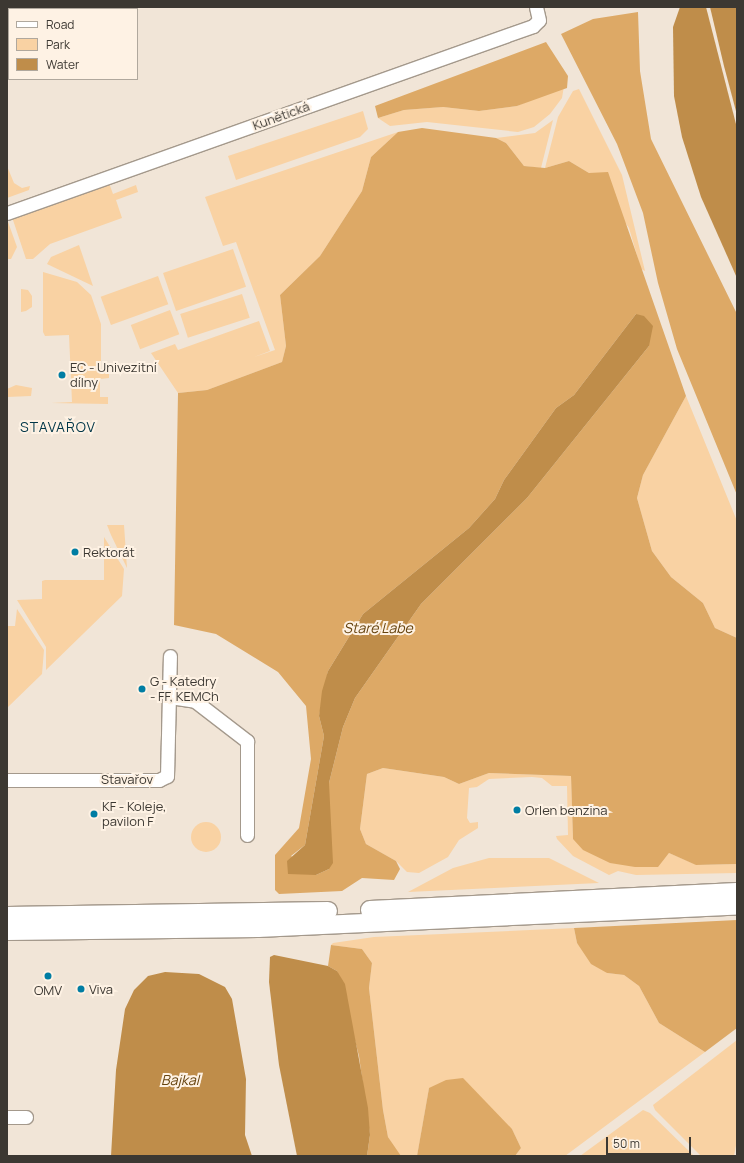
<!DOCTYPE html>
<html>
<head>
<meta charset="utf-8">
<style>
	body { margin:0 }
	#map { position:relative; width:744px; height:1163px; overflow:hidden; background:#f1e5d7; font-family:Manrope,sans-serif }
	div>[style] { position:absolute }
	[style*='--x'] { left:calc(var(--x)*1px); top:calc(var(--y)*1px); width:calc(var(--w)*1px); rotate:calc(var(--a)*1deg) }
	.green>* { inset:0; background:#f9d2a3; transform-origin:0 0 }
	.round { border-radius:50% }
	.forest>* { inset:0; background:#dda966 }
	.water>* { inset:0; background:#bf8d4a }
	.roads { filter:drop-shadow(1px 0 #a4998c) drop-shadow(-1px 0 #a4998c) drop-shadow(0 1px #a4998c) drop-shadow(0 -1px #a4998c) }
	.minor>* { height:13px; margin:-6.5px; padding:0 6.5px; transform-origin:6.5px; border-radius:6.5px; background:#fff }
	.secondary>* { height:18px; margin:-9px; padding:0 9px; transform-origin:9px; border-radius:9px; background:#fff }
	.dots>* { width:11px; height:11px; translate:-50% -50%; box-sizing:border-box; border:2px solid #fef2e4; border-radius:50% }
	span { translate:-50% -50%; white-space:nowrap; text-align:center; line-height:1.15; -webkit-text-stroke:4px #fef2e4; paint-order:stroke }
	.street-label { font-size:13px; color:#3c3832 }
	.poi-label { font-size:13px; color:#3c3832 }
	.left { translate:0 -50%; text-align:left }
	.neighbourhood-label { font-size:14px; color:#013648; letter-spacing:1px }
	.water-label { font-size:14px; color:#66430e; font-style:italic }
	.frame { position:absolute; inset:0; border:8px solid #3c3832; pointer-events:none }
	.legend { position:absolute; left:8px; top:8px; width:130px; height:72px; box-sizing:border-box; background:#fef2e4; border:1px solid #b0a89d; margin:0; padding:5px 7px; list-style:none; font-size:12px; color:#3c3832 }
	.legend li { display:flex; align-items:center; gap:8px; height:20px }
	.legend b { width:20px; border:1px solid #b0a89d }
	.scale { position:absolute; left:606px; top:1137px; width:85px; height:18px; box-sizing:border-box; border:2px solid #3c3832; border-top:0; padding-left:5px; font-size:12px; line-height:14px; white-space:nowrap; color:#3c3832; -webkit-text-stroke:3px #fef2e4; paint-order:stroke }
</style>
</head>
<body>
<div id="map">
	<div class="green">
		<i style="clip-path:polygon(564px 86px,562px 98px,550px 114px,534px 127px,518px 132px,427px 122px,390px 126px,378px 118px,404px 110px,443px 107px,479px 111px,517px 106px)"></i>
		<i style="clip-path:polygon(579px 89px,622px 175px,645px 271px,641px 269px,629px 228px,589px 173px,569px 161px,545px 168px,558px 117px,573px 91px)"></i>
		<i style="clip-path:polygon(363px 111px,368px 129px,360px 137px,236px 180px,228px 156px)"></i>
		<i style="clip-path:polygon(553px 120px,541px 168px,524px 166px,506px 143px,496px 138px,535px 133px)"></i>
		<i style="clip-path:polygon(398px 132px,371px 157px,362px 191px,320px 256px,280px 295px,286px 346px,282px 362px,207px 390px,178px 393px,151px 353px,175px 344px,178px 350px,259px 321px,270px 351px,254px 357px,275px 350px,236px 242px,223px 246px,205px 197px)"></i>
		<i style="clip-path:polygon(7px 166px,14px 183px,22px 188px,30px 186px,29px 190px,7px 198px)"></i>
		<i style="clip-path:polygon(109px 183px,113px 194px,136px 185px,138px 192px,116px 200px,122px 218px,50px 244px,33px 259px,26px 259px,12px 217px)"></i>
		<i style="clip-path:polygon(7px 219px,17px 247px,11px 259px,7px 259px)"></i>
		<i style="clip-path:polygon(79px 245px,93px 286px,47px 264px,51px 257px)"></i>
		<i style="left:233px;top:249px;width:40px;height:74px;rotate:71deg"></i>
		<i style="clip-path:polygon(43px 272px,77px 282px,91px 295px,101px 324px,101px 372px,109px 372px,109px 378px,100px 379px,100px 397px,108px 397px,108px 404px,51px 403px,72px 402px,69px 335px,45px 336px,43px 332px)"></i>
		<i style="left:158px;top:276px;width:30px;height:61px;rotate:70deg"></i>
		<i style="clip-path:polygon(21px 289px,28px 290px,32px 296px,32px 307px,26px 311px,21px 312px)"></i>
		<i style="left:242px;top:294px;width:25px;height:65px;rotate:72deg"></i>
		<i style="left:170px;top:310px;width:26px;height:42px;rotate:69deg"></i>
		<i style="clip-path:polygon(16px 385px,32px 388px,31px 396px,7px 397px,7px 389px)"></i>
		<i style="clip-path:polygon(686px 396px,737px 521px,737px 638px,715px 628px,703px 603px,671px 577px,652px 551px,637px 498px,643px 475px)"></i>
		<i style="clip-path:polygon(107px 525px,124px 525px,127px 568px,111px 535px)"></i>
		<i style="clip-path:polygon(104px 537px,124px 569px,122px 596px,46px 670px,46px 647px,17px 600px,42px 599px,42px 581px,45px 580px,104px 580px)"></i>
		<i style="clip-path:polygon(17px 609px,44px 650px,42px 674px,7px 708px,7px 626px,15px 626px)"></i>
		<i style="clip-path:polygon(383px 768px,444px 777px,459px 784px,489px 773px,571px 776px,573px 839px,664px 859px,669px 853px,697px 865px,737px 864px,737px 873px,636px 875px,618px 871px,609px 875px,573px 856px,557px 839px,556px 836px,568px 835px,567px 786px,552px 786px,542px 778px,532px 777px,489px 779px,477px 787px,469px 788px,467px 818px,470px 823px,478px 822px,478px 828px,459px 840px,448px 857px,419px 873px,407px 872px,396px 861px,366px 844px,360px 829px,367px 774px)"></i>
		<i class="round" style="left:191px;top:822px;width:30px;height:30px"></i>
		<i style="clip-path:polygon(489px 858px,549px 858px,599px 883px,408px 892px,453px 868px)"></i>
		<i style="clip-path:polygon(574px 928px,577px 943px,607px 973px,624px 975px,639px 986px,659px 1023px,705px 1052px,565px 1156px,515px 1156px,521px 1148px,512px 1129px,429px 1088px,417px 1156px,400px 1156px,388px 1137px,383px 1110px,369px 988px,372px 963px,362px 949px,331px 945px,333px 943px,374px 937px)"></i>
		<i style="clip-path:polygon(737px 1040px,737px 1140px,734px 1156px,701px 1156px,655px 1110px,653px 1105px)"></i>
		<i style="clip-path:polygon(643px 1110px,650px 1113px,694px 1156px,580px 1156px)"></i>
	</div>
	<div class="forest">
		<i style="clip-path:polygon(638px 12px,640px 71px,651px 139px,737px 314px,737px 495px,677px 349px,658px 283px,643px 213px,617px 144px,561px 34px,593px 19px)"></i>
		<i style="clip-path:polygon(546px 42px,568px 76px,567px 88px,517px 106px,479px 111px,443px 107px,404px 110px,378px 118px,375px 106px)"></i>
		<i style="clip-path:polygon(evenodd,422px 128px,496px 138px,506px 143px,524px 166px,545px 168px,569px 161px,589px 173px,608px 172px,686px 396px,643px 475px,637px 498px,652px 551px,671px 577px,703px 603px,715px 628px,737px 638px,737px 864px,696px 865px,669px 853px,658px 867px,635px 867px,610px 863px,583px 850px,573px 839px,571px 776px,489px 773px,459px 784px,444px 777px,383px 768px,367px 774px,360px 829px,366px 844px,396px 861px,400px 869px,394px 880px,362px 878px,342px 891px,279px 894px,275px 890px,275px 855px,299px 828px,311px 759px,306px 706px,278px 672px,216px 634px,174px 625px,178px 393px,207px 390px,282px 362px,286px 346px,280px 295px,320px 256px,362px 191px,371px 157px,398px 132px,422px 128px,636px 314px,649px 346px,527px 498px,421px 604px,355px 698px,343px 727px,329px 783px,329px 869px,316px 875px,291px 856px,305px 845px,324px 736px,319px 716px,328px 671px,363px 614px,469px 528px,495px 499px,504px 480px,556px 408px,574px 395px,636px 314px)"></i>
		<i style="clip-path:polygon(737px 920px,737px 1028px,705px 1052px,659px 1023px,639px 986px,624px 975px,607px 973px,591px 964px,577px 943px,574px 928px)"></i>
		<i style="clip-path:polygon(331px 945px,362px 949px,372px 963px,369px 988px,383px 1110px,388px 1137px,401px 1156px,367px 1156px,370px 1135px,359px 1056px,337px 971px,328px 966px)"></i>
		<i style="clip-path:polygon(463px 1078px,512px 1129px,521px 1148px,515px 1156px,417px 1156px,429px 1088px,446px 1080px)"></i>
	</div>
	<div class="water">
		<i style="clip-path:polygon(680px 7px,706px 7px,737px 128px,737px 278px,701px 197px,682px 137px,674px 96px,673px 27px)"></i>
		<i style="clip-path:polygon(710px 7px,737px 7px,737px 115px,724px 66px)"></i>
		<i style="clip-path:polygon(636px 314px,644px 316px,653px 326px,649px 346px,527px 498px,421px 604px,355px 698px,343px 727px,329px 783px,333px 863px,329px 869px,316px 875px,288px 874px,287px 861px,305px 845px,324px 736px,319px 716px,322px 691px,328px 671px,363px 614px,469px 528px,495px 499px,504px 480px,556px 408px,574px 395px)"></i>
		<i style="clip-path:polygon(274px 955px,328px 966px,337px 971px,345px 984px,368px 1108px,370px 1135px,367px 1156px,297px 1156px,279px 1065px,269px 982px,270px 957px)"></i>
		<i style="clip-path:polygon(165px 972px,199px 974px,225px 987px,232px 999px,246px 1079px,245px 1135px,252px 1156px,111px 1156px,116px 1070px,125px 1009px,134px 990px,148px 976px)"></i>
	</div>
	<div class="roads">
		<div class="minor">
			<i style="--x:7;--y:213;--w:558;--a:-19.57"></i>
			<i style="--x:533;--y:26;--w:8;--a:-45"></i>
			<i style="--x:539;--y:20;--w:13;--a:-103"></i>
			<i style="--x:170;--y:697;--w:25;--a:9"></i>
			<i style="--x:195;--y:701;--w:66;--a:37.6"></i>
			<i style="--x:247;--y:741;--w:94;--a:90"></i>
			<i style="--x:7;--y:780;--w:152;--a:0"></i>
			<i style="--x:159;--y:780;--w:9;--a:-27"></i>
			<i style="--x:167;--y:776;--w:120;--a:-88.6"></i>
			<i style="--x:7;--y:1117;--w:19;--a:0"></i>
		</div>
		<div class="secondary">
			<i style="--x:370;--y:910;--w:367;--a:-2.8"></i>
			<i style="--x:7;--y:916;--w:321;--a:-0.9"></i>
			<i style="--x:7;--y:931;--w:251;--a:-0.7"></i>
			<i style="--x:258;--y:928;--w:480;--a:-2.7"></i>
		</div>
	</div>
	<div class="dots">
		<i style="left:62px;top:375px;background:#007da3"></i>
		<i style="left:75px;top:552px;background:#007da3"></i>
		<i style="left:142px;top:689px;background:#007da3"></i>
		<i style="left:517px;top:810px;background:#007da3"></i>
		<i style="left:94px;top:814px;background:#007da3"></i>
		<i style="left:48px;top:976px;background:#007da3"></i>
		<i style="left:81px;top:989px;background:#007da3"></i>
	</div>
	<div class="street-label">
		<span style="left:281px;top:116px;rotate:-20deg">Kunětická</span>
		<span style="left:127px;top:779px">Stavařov</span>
	</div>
	<div class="poi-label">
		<span class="left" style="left:70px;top:375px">EC - Univezitní<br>dílny</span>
		<span class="left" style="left:83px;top:552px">Rektorát</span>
		<span class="left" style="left:150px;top:689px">G - Katedry<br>- FF, KEMCh</span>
		<span class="left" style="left:102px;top:814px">KF - Koleje,<br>pavilon F</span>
		<span class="left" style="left:525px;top:810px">Orlen benzina</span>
		<span class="left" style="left:89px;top:989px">Viva</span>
		<span style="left:48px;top:990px">OMV</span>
	</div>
	<div class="neighbourhood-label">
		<span style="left:58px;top:427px">STAVAŘOV</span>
	</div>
	<div class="water-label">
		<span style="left:378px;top:628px">Staré Labe</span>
		<span style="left:180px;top:1080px">Bajkal</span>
	</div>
	<div class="frame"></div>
	<ul class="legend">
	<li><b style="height:5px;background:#fff"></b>Road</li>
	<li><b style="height:11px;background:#f9d2a3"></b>Park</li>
	<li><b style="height:11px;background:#bf8d4a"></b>Water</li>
	</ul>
	<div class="scale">50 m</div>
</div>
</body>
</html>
